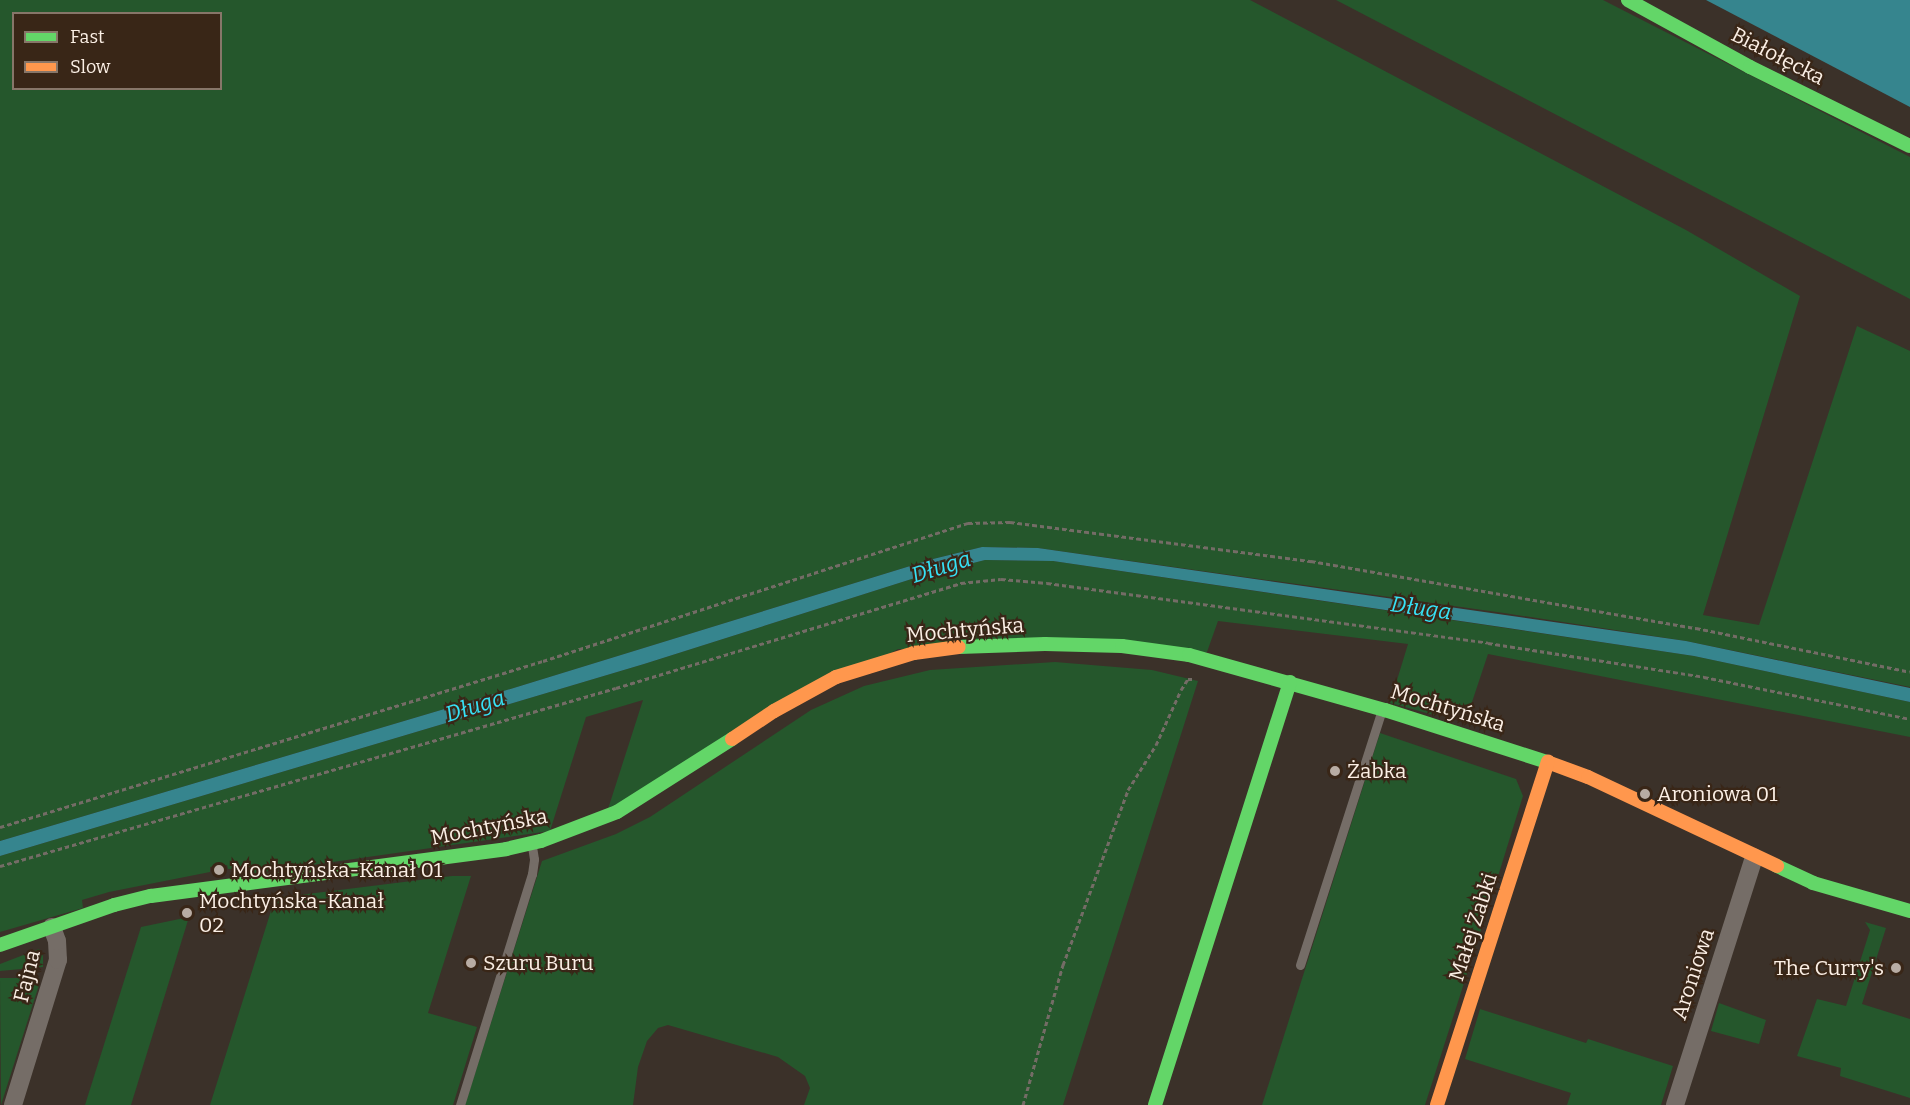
<!DOCTYPE html>
<html>
<head>
<meta charset="utf-8">
<style>
	body { margin:0 }
	#map { position:relative; width:1910px; height:1105px; overflow:hidden; background:#3b3129; font-family:Bitter,serif }
	div>[style] { position:absolute }
	[style*='--x'] { left:calc(var(--x)*1px); top:calc(var(--y)*1px); width:calc(var(--w)*1px); rotate:calc(var(--a)*1deg) }
	.green>* { inset:0; background:#25572c }
	.water>* { inset:0; background:#36858e }
	.path>* { height:3px; margin-top:-1.5px; transform-origin:0; background:repeating-linear-gradient(90deg,#746c66 0 4.5px,transparent 0 7.5px) }
	.lane>* { height:9px; margin:-4.5px; padding:0 4.5px; transform-origin:4.5px; border-radius:4.5px; background:#756d67 }
	.street>* { height:18px; margin:-9px; padding:0 9px; transform-origin:9px; border-radius:9px; background:#756d67 }
	.fast>* { height:14px; margin:-7px; padding:0 7px; transform-origin:7px; border-radius:7px; background:#63d668 }
	.slow>* { height:14px; margin:-7px; padding:0 7px; transform-origin:7px; border-radius:7px; background:#ff974d }
	.dots>* { width:16px; height:16px; translate:-50% -50%; box-sizing:border-box; border:3px solid #392617; border-radius:50% }
	span { translate:-50% -50%; white-space:nowrap; text-align:center; line-height:1.15; -webkit-text-stroke:4.5px #392617; paint-order:stroke }
	.street-label { font-size:21px; color:#fbefe5 }
	.poi-label { font-size:21px; color:#fbefe5 }
	.left { translate:0 -50%; text-align:left }
	.right { translate:-100% -50%; text-align:right }
	.water-label { font-size:22px; color:#36e2f6; font-style:italic }
	.legend { position:absolute; left:12px; top:12px; width:210px; height:78px; box-sizing:border-box; background:#392617; border:2px solid #877669; margin:0; padding:8px 10px; list-style:none; font-size:18px; color:#fbefe5 }
	.legend li { display:flex; align-items:center; gap:12px; height:30px }
	.legend b { width:30px; border:2px solid #877669 }
</style>
</head>
<body>
<div id="map">
	<div class="green">
		<i style="clip-path:polygon(evenodd,0 0,1250px 0,1686px 230px,1800px 296px,1703px 615px,1759px 625px,1857px 326px,1910px 351px,1910px 687px,1686px 641px,1504px 613px,1038px 548px,982px 547px,933px 559px,468px 702px,0 841px,0 0,14px 14px,220px 14px,220px 88px,14px 88px,14px 14px)"></i>
		<i style="clip-path:polygon(1336px 0,1603px 0,1910px 157px,1910px 299px)"></i>
		<i style="clip-path:polygon(985px 560px,1053px 561px,1694px 656px,1910px 702px,1910px 737px,1488px 654px,1469px 711px,1438px 702px,1434px 715px,1390px 703px,1408px 644px,1218px 621px,1207px 652px,898px 649px,608px 809px,643px 700px,586px 717px,550px 831px,242px 875px,242px 868px,228px 869px,227px 865px,210px 867px,210px 872px,109px 892px,82px 900px,83px 908px,0 932px,0 856px,644px 664px,918px 577px)"></i>
		<i style="clip-path:polygon(1055px 662px,1152px 670px,1198px 681px,1063px 1105px,804px 1105px,810px 1088px,805px 1076px,778px 1057px,668px 1025px,658px 1028px,647px 1041px,638px 1067px,633px 1105px,465px 1105px,542px 861px,616px 834px,650px 817px,811px 710px,864px 686px,930px 670px)"></i>
		<i style="clip-path:polygon(1380px 733px,1516px 779px,1523px 796px,1489px 905px,1425px 1105px,1262px 1105px)"></i>
		<i style="clip-path:polygon(452px 876px,471px 876px,428px 1013px,477px 1027px,453px 1105px,210px 1105px,275px 898px)"></i>
		<i style="clip-path:polygon(189px 917px,131px 1105px,85px 1105px,141px 927px)"></i>
		<i style="clip-path:polygon(1865px 922px,1886px 928px,1862px 1004px,1910px 1019px,1910px 1098px,1840px 1076px,1841px 1068px,1797px 1056px,1817px 999px,1846px 1006px,1870px 930px)"></i>
		<i style="clip-path:polygon(39px 949px,43px 956px,43px 967px,0 971px,0 964px)"></i>
		<i style="clip-path:polygon(0 978px,26px 978px,39px 985px,1px 1105px)"></i>
		<i style="clip-path:polygon(1719px 1003px,1766px 1020px,1759px 1044px,1711px 1031px)"></i>
		<i style="clip-path:polygon(1480px 1009px,1586px 1043px,1588px 1039px,1673px 1066px,1661px 1105px,1567px 1105px,1571px 1093px,1465px 1059px)"></i>
	</div>
	<div class="water">
		<i style="clip-path:polygon(1706px 0,1910px 0,1910px 107px)"></i>
		<i style="clip-path:polygon(982px 547px,1038px 548px,1686px 641px,1910px 688px,1910px 702px,1694px 656px,1508px 628px,1053px 561px,985px 560px,918px 577px,644px 664px,0 856px,0 841px,468px 702px,933px 559px)"></i>
	</div>
	<div class="path">
		<i style="--x:0;--y:827;--w:568;--a:-17"></i>
		<i style="--x:543;--y:661;--w:447;--a:-18"></i>
		<i style="--x:968;--y:523;--w:42;--a:-1.4"></i>
		<i style="--x:1010;--y:522;--w:304;--a:7.4"></i>
		<i style="--x:1311;--y:561;--w:391;--a:9.9"></i>
		<i style="--x:1696;--y:628;--w:218;--a:11.6"></i>
		<i style="--x:0;--y:866;--w:641;--a:-16.12"></i>
		<i style="--x:616;--y:688;--w:361;--a:-16.9"></i>
		<i style="--x:961;--y:583;--w:40;--a:-5.7"></i>
		<i style="--x:1001;--y:579;--w:46;--a:5"></i>
		<i style="--x:1047;--y:583;--w:445;--a:7.7"></i>
		<i style="--x:1488;--y:643;--w:219;--a:8.9"></i>
		<i style="--x:1704;--y:677;--w:210;--a:11.5"></i>
		<i style="--x:1023;--y:1105;--w:146;--a:-74.1"></i>
		<i style="--x:1063;--y:965;--w:187;--a:-69.6"></i>
		<i style="--x:1128;--y:790;--w:53;--a:-58.1"></i>
		<i style="--x:1156;--y:745;--w:60;--a:-65.6"></i>
		<i style="--x:1181;--y:690;--w:13;--a:-58"></i>
		<i style="--x:1188;--y:679;--w:6;--a:0"></i>
	</div>
	<div class="lane">
		<i style="--x:1300;--y:965;--w:266;--a:-72.2"></i>
		<i style="--x:460;--y:1105;--w:242;--a:-72.7"></i>
		<i style="--x:532;--y:874;--w:15;--a:-82"></i>
		<i style="--x:534;--y:859;--w:13;--a:-99"></i>
	</div>
	<div class="street">
		<i style="--x:13;--y:1105;--w:152;--a:-72.8"></i>
		<i style="--x:58;--y:960;--w:19;--a:-93"></i>
		<i style="--x:57;--y:941;--w:15;--a:-110"></i>
		<i style="--x:1675;--y:1105;--w:260;--a:-72.3"></i>
	</div>
	<div class="fast">
		<i style="--x:1628;--y:0;--w:139;--a:28.8"></i>
		<i style="--x:1750;--y:67;--w:178;--a:26.3"></i>
		<i style="--x:959;--y:647;--w:86;--a:-2"></i>
		<i style="--x:1045;--y:644;--w:77;--a:1.5"></i>
		<i style="--x:1122;--y:646;--w:68;--a:7.7"></i>
		<i style="--x:1189;--y:655;--w:204;--a:15.7"></i>
		<i style="--x:1385;--y:710;--w:173;--a:17.8"></i>
		<i style="--x:1777;--y:866;--w:40;--a:25"></i>
		<i style="--x:1813;--y:883;--w:101;--a:16.1"></i>
		<i style="--x:0;--y:945;--w:121;--a:-19.3"></i>
		<i style="--x:114;--y:905;--w:38;--a:-14"></i>
		<i style="--x:151;--y:896;--w:358;--a:-7.5"></i>
		<i style="--x:506;--y:849;--w:36;--a:-13"></i>
		<i style="--x:541;--y:841;--w:81;--a:-20.9"></i>
		<i style="--x:617;--y:812;--w:136;--a:-32.4"></i>
		<i style="--x:1155;--y:1105;--w:444;--a:-72.3"></i>
	</div>
	<div class="slow">
		<i style="--x:732;--y:739;--w:50;--a:-33.7"></i>
		<i style="--x:774;--y:711;--w:71;--a:-28.7"></i>
		<i style="--x:836;--y:677;--w:82;--a:-17.1"></i>
		<i style="--x:914;--y:653;--w:45;--a:-7.6"></i>
		<i style="--x:1550;--y:763;--w:40;--a:20.2"></i>
		<i style="--x:1588;--y:777;--w:209;--a:25.2"></i>
		<i style="--x:1437;--y:1105;--w:361;--a:-72.1"></i>
	</div>
	<div class="dots">
		<i style="left:1335px;top:771px;background:#b8aca3"></i>
		<i style="left:1645px;top:794px;background:#b8aca3"></i>
		<i style="left:219px;top:870px;background:#b8aca3"></i>
		<i style="left:187px;top:913px;background:#b8aca3"></i>
		<i style="left:471px;top:963px;background:#b8aca3"></i>
		<i style="left:1896px;top:968px;background:#b8aca3"></i>
	</div>
	<div class="street-label">
		<span style="left:1778px;top:56px;rotate:27deg">Białołęcka</span>
		<span style="left:965px;top:630px;rotate:-5deg">Mochtyńska</span>
		<span style="left:1448px;top:708px;rotate:17deg">Mochtyńska</span>
		<span style="left:489px;top:827px;rotate:-11deg">Mochtyńska</span>
		<span style="left:1473px;top:927px;rotate:-72deg">Małej Żabki</span>
		<span style="left:1693px;top:974px;rotate:-72deg">Aroniowa</span>
		<span style="left:27px;top:976px;rotate:-76deg">Fajna</span>
	</div>
	<div class="poi-label">
		<span class="left" style="left:1347px;top:771px">Żabka</span>
		<span class="left" style="left:1657px;top:794px">Aroniowa 01</span>
		<span class="left" style="left:231px;top:870px">Mochtyńska-Kanał 01</span>
		<span class="left" style="left:199px;top:913px">Mochtyńska-Kanał<br>02</span>
		<span class="left" style="left:483px;top:963px">Szuru Buru</span>
		<span class="right" style="left:1884px;top:968px">The Curry's</span>
	</div>
	<div class="water-label">
		<span style="left:941px;top:567px;rotate:-17deg">Długa</span>
		<span style="left:1421px;top:608px;rotate:8deg">Długa</span>
		<span style="left:475px;top:706px;rotate:-17deg">Długa</span>
	</div>
	<ul class="legend">
	<li><b style="height:8px;background:#63d668"></b>Fast</li>
	<li><b style="height:8px;background:#ff974d"></b>Slow</li>
	</ul>
</div>
</body>
</html>
